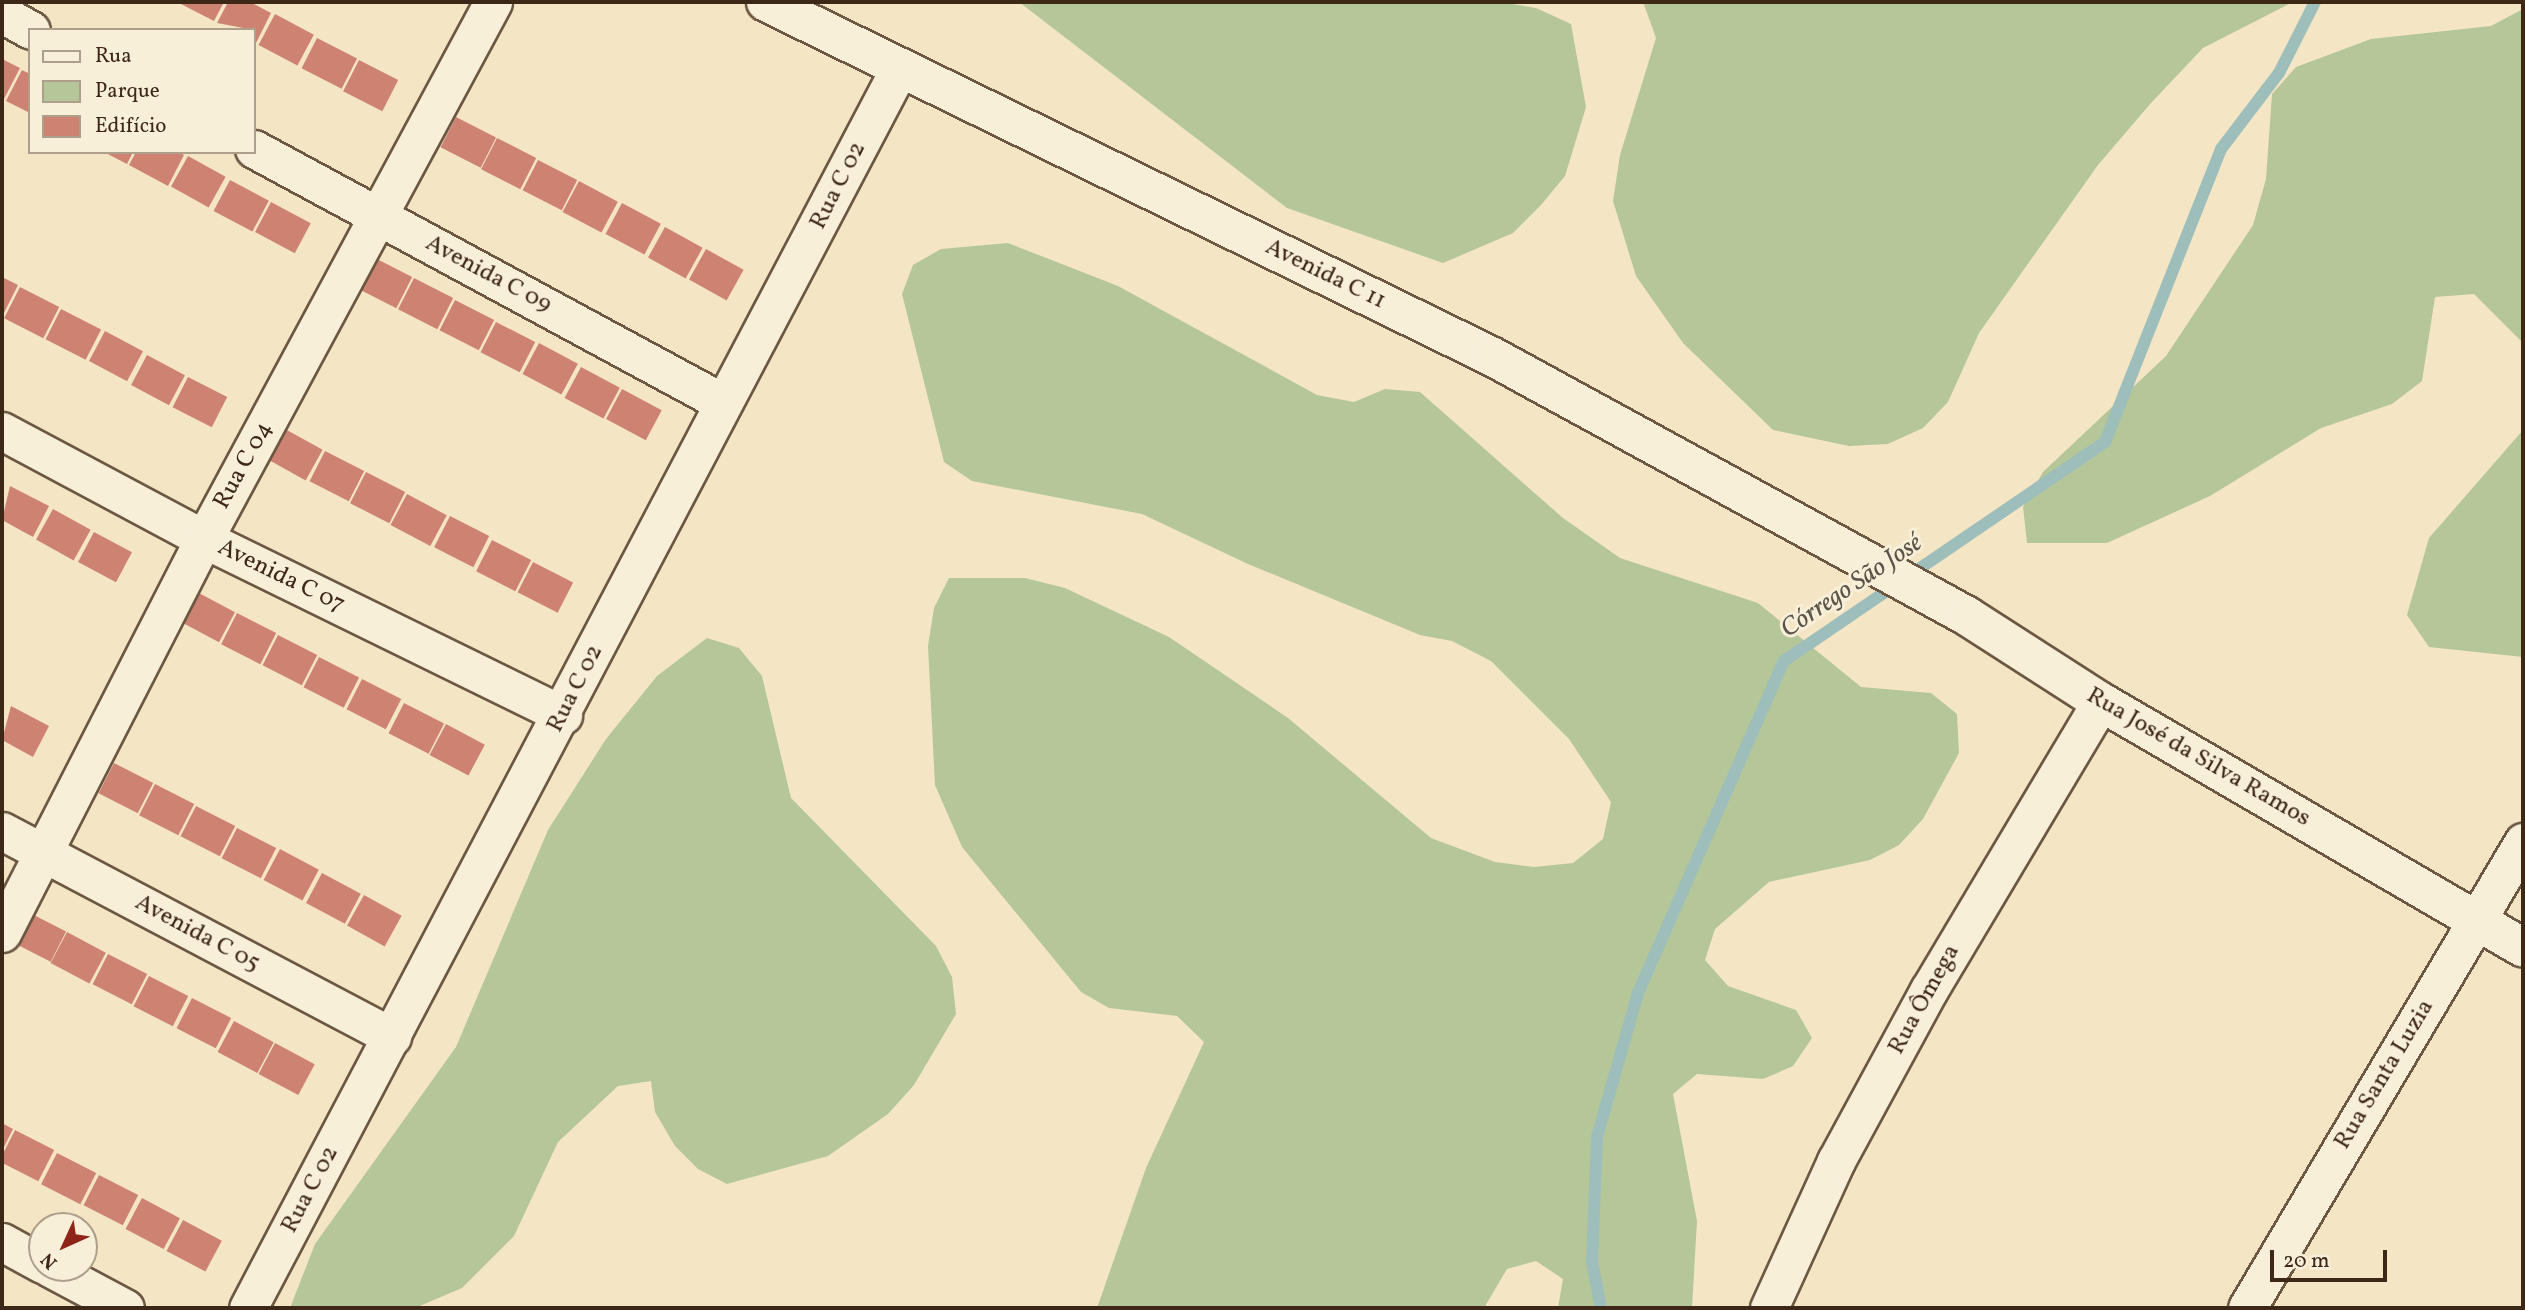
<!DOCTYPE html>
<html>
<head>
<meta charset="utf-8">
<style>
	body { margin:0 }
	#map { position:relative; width:2525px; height:1310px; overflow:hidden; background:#f4e6c4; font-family:Vollkorn,serif }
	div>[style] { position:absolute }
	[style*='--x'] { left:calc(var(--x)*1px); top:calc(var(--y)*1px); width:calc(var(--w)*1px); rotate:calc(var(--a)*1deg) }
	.green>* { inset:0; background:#b5c699 }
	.stream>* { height:12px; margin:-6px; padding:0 6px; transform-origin:6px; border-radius:6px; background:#9ebebb }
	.building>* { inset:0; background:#ce8272; transform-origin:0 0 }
	.roads { filter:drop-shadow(2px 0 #6b5742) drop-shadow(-2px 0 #6b5742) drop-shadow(0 2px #6b5742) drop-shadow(0 -2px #6b5742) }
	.street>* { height:37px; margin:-18.5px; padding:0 18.5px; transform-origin:18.5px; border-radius:18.5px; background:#f8efd9 }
	.secondary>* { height:38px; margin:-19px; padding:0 19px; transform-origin:19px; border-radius:19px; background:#f8efd9 }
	span { translate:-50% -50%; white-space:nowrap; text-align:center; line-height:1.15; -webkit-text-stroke:6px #f8efd9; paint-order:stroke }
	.street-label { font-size:24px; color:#3d2717 }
	.water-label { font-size:26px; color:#5a5448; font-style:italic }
	.frame { position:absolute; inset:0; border:4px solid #3d2717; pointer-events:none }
	.legend { position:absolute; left:28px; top:28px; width:228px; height:126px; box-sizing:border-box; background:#f8efd9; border:2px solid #ad9f8b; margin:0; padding:9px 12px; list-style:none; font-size:21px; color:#3d2717 }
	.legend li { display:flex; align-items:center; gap:14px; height:35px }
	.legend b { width:35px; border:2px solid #ad9f8b }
	.north { position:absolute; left:28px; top:1212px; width:70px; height:70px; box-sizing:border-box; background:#f8efd9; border:2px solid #ad9f8b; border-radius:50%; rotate:225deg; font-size:19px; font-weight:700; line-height:28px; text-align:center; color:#3d2717 }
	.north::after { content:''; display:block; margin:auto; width:24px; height:32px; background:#8f2418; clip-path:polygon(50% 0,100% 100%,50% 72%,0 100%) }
	.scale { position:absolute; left:2270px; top:1250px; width:117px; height:32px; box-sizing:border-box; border:4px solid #3d2717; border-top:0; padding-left:9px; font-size:21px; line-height:24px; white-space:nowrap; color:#3d2717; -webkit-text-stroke:5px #f8efd9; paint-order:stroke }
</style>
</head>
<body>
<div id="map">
	<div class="green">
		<i style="clip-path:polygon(1019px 2px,1500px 2px,1536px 8px,1571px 24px,1586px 107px,1565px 176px,1541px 205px,1513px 233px,1443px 263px,1287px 208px)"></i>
		<i style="clip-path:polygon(1643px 2px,2293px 2px,2203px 48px,2151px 103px,2098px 165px,1979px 333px,1948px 402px,1923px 428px,1888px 444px,1849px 446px,1773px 430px,1683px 343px,1636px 276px,1613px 201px,1620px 155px,1656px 38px)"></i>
		<i style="clip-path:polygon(2523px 9px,2523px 343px,2474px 294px,2435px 297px,2422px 381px,2392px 404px,2321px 428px,2210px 496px,2107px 543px,2027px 543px,2023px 507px,2043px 472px,2166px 356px,2253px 225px,2266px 179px,2272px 94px,2296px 67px,2371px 39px,2491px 26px)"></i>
		<i style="clip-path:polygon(1008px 243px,1118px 286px,1317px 395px,1354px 402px,1385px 389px,1420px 392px,1563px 518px,1620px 558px,1758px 603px,1861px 687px,1931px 693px,1957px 714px,1959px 753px,1923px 819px,1899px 845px,1870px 860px,1769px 882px,1715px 929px,1705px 960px,1728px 986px,1796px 1010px,1812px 1038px,1793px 1066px,1763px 1079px,1697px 1074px,1673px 1094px,1697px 1221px,1692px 1308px,1558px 1308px,1563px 1279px,1536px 1261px,1507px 1269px,1484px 1308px,1097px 1308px,1146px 1168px,1204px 1042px,1177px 1016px,1109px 1008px,1081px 992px,962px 847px,935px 785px,928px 646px,934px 608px,949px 578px,1025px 578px,1065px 588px,1169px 637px,1288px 718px,1431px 838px,1495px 862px,1534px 867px,1573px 863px,1603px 839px,1611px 802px,1569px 739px,1491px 661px,1452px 641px,1420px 635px,1248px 564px,1142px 514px,972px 481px,944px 462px,902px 294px,913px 265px,941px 249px)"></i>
		<i style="clip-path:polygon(2523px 430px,2523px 657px,2429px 647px,2407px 615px,2429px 538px)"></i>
		<i style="clip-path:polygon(707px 638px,739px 648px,762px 676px,791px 798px,936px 946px,952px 977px,956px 1014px,914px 1085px,888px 1114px,828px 1156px,727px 1184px,698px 1169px,675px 1146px,655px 1112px,651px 1081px,618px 1086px,558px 1142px,514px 1236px,462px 1288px,415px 1308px,290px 1308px,315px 1244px,456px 1047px,548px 830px,606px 739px,657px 676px)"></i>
	</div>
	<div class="stream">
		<i style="--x:1601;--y:1308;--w:47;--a:-101.1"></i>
		<i style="--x:1592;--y:1262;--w:125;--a:-87.7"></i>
		<i style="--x:1597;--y:1137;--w:150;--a:-74.1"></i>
		<i style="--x:1638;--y:993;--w:363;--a:-66.3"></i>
		<i style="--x:1784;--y:661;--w:389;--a:-34.3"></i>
		<i style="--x:2105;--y:442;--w:315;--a:-68.4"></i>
		<i style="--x:2221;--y:149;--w:96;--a:-52.7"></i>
		<i style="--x:2279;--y:73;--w:80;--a:-63.1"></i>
	</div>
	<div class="building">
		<i style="clip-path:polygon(177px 2px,224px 2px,214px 21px)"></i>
		<i style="clip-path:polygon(228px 2px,250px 2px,271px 13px,254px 47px,254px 30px,217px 23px)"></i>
		<i style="left:275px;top:14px;width:44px;height:35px;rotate:28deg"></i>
		<i style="left:317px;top:38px;width:45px;height:34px;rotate:27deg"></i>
		<i style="clip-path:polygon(2px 59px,20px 68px,4px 99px,2px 98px)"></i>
		<i style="left:359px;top:60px;width:44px;height:35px;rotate:27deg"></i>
		<i style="clip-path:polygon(22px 70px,30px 74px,30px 113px,6px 101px)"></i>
		<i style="left:456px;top:117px;width:45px;height:34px;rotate:27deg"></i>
		<i style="left:497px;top:138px;width:44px;height:35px;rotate:27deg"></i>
		<i style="clip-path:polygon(104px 152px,133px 152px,127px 164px)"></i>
		<i style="clip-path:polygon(136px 152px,178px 152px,184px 155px,168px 186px,129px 165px)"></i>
		<i style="left:188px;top:156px;width:43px;height:35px;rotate:29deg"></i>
		<i style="left:538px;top:160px;width:44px;height:34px;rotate:27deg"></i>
		<i style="left:230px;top:180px;width:44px;height:35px;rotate:28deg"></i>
		<i style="left:579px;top:181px;width:44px;height:35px;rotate:28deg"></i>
		<i style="left:271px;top:202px;width:45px;height:34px;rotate:28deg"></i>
		<i style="left:622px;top:203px;width:44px;height:35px;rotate:28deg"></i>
		<i style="left:665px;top:227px;width:43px;height:35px;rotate:29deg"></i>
		<i style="left:706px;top:249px;width:43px;height:35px;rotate:29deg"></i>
		<i style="left:373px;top:257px;width:44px;height:35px;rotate:27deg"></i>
		<i style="clip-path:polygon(2px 277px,18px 285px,2px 317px)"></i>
		<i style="left:414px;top:278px;width:44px;height:35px;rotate:27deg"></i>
		<i style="left:20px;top:287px;width:44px;height:35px;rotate:27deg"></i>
		<i style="left:455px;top:300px;width:44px;height:34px;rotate:27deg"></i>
		<i style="left:61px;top:309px;width:45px;height:34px;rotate:27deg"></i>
		<i style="left:496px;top:322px;width:44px;height:34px;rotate:27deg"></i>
		<i style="left:105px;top:331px;width:43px;height:34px;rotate:28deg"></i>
		<i style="left:539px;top:343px;width:44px;height:35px;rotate:28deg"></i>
		<i style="left:147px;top:355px;width:43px;height:34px;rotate:28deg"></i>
		<i style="left:581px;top:367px;width:44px;height:35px;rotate:28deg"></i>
		<i style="left:188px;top:377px;width:44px;height:34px;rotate:27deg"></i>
		<i style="left:622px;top:389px;width:45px;height:34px;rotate:28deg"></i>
		<i style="left:285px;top:429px;width:43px;height:35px;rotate:29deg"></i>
		<i style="left:325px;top:451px;width:44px;height:34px;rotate:27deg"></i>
		<i style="left:366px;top:472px;width:44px;height:35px;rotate:27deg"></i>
		<i style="clip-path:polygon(10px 486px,49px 506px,33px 537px,2px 520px)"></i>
		<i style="left:407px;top:494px;width:45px;height:35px;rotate:28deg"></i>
		<i style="left:53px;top:509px;width:43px;height:35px;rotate:29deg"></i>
		<i style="left:450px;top:516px;width:44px;height:35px;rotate:27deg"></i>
		<i style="left:94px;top:532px;width:43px;height:34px;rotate:28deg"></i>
		<i style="left:492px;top:540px;width:44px;height:35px;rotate:27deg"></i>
		<i style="left:533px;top:562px;width:45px;height:34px;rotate:27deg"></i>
		<i style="left:197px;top:592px;width:43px;height:34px;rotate:28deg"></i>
		<i style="left:237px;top:613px;width:44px;height:35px;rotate:27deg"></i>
		<i style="left:278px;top:635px;width:44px;height:34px;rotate:27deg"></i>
		<i style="left:319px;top:657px;width:45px;height:34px;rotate:27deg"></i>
		<i style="left:362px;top:679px;width:44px;height:34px;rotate:27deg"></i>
		<i style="left:404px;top:703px;width:45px;height:34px;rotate:27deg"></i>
		<i style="clip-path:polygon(11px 706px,49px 726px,33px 757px,2px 740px)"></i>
		<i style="left:446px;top:724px;width:44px;height:35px;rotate:28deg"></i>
		<i style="left:114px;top:763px;width:44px;height:34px;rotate:27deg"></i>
		<i style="left:155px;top:784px;width:44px;height:35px;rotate:27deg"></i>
		<i style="left:196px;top:806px;width:44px;height:34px;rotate:27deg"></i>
		<i style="left:237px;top:828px;width:44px;height:34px;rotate:27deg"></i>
		<i style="left:280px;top:849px;width:44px;height:35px;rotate:28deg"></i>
		<i style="left:322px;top:873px;width:44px;height:34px;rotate:28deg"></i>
		<i style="left:364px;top:895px;width:43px;height:35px;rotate:29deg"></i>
		<i style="left:26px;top:911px;width:45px;height:34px;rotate:27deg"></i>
		<i style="left:67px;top:932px;width:44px;height:35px;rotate:28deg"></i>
		<i style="left:108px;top:954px;width:44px;height:34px;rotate:27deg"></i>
		<i style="left:149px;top:976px;width:44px;height:34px;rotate:27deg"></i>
		<i style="left:192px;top:998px;width:44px;height:34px;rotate:27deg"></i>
		<i style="left:234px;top:1021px;width:45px;height:35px;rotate:28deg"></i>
		<i style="left:275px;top:1043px;width:45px;height:35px;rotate:28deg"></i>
		<i style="clip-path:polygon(2px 1123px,13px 1129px,2px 1151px)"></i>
		<i style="left:15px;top:1130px;width:44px;height:35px;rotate:27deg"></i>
		<i style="left:57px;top:1153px;width:44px;height:35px;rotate:27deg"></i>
		<i style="left:99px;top:1175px;width:44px;height:34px;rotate:27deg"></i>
		<i style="left:142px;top:1198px;width:43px;height:35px;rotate:28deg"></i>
		<i style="left:183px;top:1220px;width:44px;height:35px;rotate:28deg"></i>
	</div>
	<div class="roads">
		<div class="street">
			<i style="--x:2;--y:14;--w:33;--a:29"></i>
			<i style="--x:254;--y:149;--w:532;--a:28.4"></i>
			<i style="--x:2;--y:431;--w:229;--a:28.1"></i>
			<i style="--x:204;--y:539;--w:400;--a:26.1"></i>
			<i style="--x:2;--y:831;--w:441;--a:27.8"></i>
			<i style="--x:2;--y:933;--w:443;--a:-62.9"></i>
			<i style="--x:204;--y:539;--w:610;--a:-61.71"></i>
			<i style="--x:2;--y:1242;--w:46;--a:28.8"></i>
			<i style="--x:50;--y:1268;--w:85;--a:28.1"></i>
			<i style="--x:248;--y:1308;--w:1402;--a:-62.28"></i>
			<i style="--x:1769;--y:1308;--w:162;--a:-65.5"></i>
			<i style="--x:1836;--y:1161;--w:195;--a:-61.5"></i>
			<i style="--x:1929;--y:990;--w:335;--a:-59.2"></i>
			<i style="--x:2247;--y:1308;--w:542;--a:-59.36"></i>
		</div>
		<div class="secondary">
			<i style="--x:766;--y:2;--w:809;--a:26.03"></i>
			<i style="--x:1493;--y:357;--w:540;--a:28.65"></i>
			<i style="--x:1967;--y:616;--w:159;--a:32.7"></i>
			<i style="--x:2101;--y:702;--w:488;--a:30.2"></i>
		</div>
	</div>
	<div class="street-label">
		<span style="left:839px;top:186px;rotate:-63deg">Rua C 02</span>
		<span style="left:488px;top:275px;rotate:28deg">Avenida C 09</span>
		<span style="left:1325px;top:275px;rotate:26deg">Avenida C 11</span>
		<span style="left:244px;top:466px;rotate:-61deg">Rua C 04</span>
		<span style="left:281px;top:577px;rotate:26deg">Avenida C 07</span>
		<span style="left:576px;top:689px;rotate:-63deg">Rua C 02</span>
		<span style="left:2198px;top:758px;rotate:30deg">Rua José da Silva Ramos</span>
		<span style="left:197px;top:934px;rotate:28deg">Avenida C 05</span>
		<span style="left:1925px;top:1000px;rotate:-61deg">Rua Ômega</span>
		<span style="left:2385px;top:1075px;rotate:-59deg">Rua Santa Luzia</span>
		<span style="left:311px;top:1190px;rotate:-62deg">Rua C 02</span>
	</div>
	<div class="water-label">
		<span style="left:1852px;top:587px;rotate:-34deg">Córrego São José</span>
	</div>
	<div class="frame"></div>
	<ul class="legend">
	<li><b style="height:9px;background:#f8efd9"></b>Rua</li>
	<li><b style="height:19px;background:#b5c699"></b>Parque</li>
	<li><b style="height:19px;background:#ce8272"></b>Edifício</li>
	</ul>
	<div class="north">N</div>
	<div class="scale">20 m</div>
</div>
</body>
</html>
